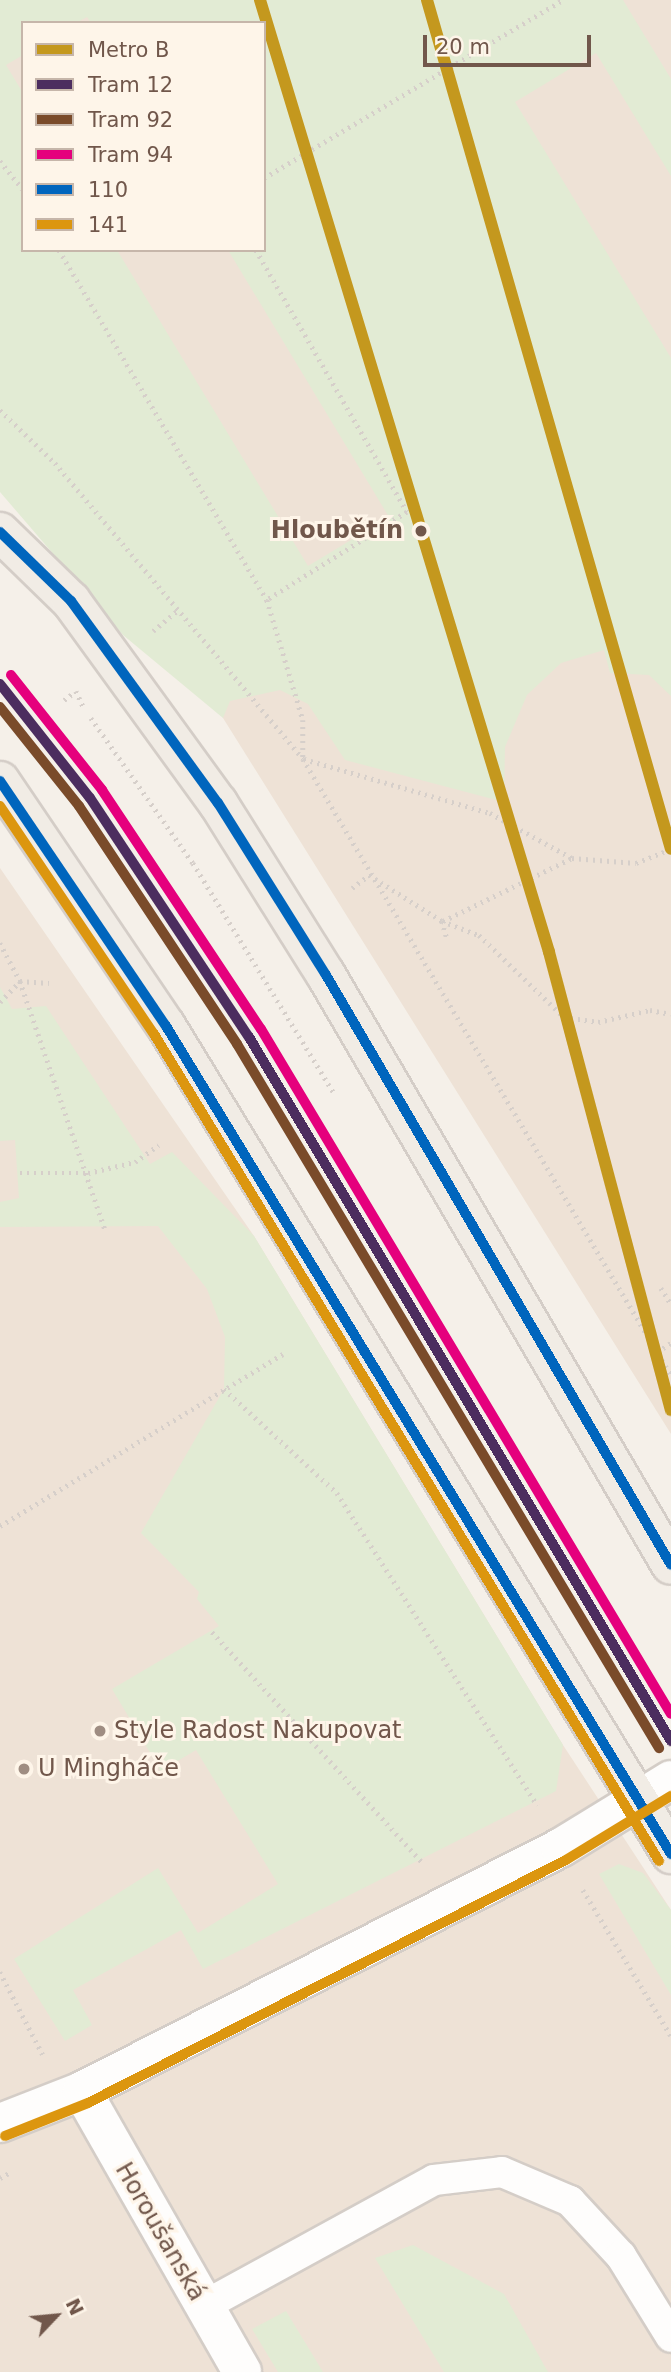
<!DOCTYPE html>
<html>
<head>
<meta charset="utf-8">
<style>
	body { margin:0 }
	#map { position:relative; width:671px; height:2372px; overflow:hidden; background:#f5f0e9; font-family:"DejaVu Sans",sans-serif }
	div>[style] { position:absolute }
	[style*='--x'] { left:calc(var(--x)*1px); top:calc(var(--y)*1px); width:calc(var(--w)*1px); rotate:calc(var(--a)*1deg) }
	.residential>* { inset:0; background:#eee2d6 }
	.green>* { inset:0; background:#e2ebd4 }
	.path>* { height:4.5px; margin-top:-2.25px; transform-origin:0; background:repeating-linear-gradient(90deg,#d6cfca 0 2px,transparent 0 7px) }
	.roads { filter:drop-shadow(2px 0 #d4cdc7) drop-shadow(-2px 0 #d4cdc7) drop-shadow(0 2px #d4cdc7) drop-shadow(0 -2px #d4cdc7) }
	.lane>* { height:30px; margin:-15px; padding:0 15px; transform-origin:15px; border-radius:15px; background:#fefdfc }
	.street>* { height:38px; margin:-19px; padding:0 19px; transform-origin:19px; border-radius:19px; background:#fefdfc }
	.primary>* { height:38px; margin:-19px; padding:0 19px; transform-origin:19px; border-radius:19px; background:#f1ece5 }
	.bus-1>* { height:10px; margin:-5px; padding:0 5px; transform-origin:5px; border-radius:5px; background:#0065bd }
	.bus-2>* { height:10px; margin:-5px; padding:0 5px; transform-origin:5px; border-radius:5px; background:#dc960f }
	.tram-1>* { height:10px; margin:-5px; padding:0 5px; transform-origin:5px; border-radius:5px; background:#4c2d5f }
	.tram-2>* { height:10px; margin:-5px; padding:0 5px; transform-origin:5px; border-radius:5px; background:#7a4b2a }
	.tram-3>* { height:10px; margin:-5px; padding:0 5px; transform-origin:5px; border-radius:5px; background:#e5007d }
	.metro-1>* { height:12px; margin:-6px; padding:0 6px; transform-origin:6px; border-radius:6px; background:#c4981e }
	.dots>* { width:19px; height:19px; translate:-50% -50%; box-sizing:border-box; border:4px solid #fef5e9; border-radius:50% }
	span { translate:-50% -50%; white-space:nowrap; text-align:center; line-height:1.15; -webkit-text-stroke:6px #fef5e9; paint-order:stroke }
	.stop-label { font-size:24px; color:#71574b; font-weight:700 }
	.right { translate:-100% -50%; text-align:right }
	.poi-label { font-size:24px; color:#71574b }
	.left { translate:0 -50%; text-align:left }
	.street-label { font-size:24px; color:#71574b }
	.legend { position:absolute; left:21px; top:21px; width:245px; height:231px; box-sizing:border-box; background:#fef5e9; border:2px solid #c6b6aa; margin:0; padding:9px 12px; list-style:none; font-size:21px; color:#71574b }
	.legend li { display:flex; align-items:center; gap:14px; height:35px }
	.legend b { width:35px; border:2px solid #c6b6aa }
	.north { position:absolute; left:21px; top:2281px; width:70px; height:70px; -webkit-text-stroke:5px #fef5e9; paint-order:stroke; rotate:64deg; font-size:19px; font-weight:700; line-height:28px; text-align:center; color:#71574b }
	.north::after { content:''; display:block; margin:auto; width:24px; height:32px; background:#71574b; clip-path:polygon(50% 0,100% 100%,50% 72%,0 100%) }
	.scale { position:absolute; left:423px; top:35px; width:168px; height:32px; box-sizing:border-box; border:4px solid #71574b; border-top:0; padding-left:9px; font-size:21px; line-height:24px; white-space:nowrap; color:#71574b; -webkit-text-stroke:5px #fef5e9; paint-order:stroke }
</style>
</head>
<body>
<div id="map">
	<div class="residential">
		<i style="clip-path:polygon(evenodd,0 0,671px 0,671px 1434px,223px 718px,203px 604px,0 366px,0 0,23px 23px,264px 23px,264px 250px,23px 250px,23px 23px)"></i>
		<i style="clip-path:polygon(0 868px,254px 1236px,563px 1745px,671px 1910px,671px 2372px,0 2372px)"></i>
	</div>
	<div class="green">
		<i style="clip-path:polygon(evenodd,0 0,623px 0,671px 79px,671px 176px,596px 53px,515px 102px,671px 358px,671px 696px,649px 675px,610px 673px,604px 650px,561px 663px,527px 695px,505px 747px,504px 802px,345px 760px,308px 704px,280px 690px,230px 701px,223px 718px,123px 635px,0 492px,0 0,87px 17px,91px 23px,264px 23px,264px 250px,228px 250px,389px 517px,308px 566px,117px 250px,23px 250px,23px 93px,6px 65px,23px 55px,23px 23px,76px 23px,87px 17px)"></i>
		<i style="clip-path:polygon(0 987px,12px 1009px,46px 1006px,150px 1164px,172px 1152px,254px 1236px,563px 1745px,556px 1791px,203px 1969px,181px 1930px,73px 1990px,92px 2025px,65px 2041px,14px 1959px,158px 1868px,198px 1933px,278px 1884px,196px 1750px,161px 1771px,112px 1689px,219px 1626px,197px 1599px,199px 1592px,141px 1533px,224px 1389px,225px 1337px,207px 1289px,158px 1226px,0 1227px,0 1202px,19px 1198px,15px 1140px,0 1141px)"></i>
		<i style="clip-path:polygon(619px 1864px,643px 1873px,671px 1910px,671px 1995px,599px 1874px)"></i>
		<i style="clip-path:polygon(413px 2245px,504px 2294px,548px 2372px,444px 2372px,375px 2258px)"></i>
		<i style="clip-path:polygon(286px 2311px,323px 2372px,278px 2372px,252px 2329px)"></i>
	</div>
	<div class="path">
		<i style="--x:0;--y:161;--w:36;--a:51"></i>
		<i style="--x:264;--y:178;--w:348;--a:-30.8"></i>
		<i style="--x:59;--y:250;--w:407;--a:59.3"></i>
		<i style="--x:267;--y:600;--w:125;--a:73.3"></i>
		<i style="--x:303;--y:720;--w:38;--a:90"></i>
		<i style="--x:256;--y:250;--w:302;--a:60"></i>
		<i style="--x:407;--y:512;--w:165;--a:147.8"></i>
		<i style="--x:0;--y:410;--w:76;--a:43.9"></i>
		<i style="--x:55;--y:463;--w:386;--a:50"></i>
		<i style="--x:303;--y:759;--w:718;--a:59.15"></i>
		<i style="--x:153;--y:631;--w:34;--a:-40"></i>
		<i style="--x:76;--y:691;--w:19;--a:65"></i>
		<i style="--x:64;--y:700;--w:10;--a:-37"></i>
		<i style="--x:91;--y:718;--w:177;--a:54.9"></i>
		<i style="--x:193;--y:863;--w:272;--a:58.5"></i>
		<i style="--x:304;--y:759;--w:194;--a:16.2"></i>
		<i style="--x:490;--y:813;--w:94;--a:28.8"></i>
		<i style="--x:572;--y:858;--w:64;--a:4.5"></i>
		<i style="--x:636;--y:863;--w:38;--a:-22"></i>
		<i style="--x:352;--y:888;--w:21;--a:-37"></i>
		<i style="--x:369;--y:875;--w:86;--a:32.2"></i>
		<i style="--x:442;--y:921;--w:18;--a:74"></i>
		<i style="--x:442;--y:921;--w:40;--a:21"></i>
		<i style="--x:479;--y:935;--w:118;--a:44"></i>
		<i style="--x:564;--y:1017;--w:34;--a:8"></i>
		<i style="--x:598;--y:1022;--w:53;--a:-13"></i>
		<i style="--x:650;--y:1010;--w:21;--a:11"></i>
		<i style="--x:443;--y:921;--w:144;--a:-26"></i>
		<i style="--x:0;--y:943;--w:43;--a:62.2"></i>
		<i style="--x:20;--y:981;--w:262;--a:71.1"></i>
		<i style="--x:0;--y:1002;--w:29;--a:-46"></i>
		<i style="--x:20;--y:981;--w:29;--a:4"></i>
		<i style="--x:20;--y:1173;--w:68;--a:0"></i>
		<i style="--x:88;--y:1173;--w:48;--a:-13.2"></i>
		<i style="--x:135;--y:1162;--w:29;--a:-36"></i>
		<i style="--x:661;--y:1288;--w:19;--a:58"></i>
		<i style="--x:657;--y:1352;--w:17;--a:-33"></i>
		<i style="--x:224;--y:1389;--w:154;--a:42.6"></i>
		<i style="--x:337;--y:1493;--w:371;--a:57.3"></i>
		<i style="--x:0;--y:1526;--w:331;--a:-31.3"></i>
		<i style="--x:212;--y:1632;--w:311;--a:47.6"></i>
		<i style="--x:583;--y:1890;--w:170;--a:58.9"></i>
		<i style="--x:0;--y:1972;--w:93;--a:62.6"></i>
		<i style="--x:0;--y:2178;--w:13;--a:-29"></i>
	</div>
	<div class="roads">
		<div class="lane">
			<i style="--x:202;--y:2307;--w:264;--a:-28.7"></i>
			<i style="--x:434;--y:2180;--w:68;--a:-6.7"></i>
			<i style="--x:502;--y:2172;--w:74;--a:23.1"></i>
			<i style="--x:570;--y:2201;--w:75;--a:47.2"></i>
			<i style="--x:621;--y:2256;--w:95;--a:58.3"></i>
		</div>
		<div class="street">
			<i style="--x:82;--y:2091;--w:323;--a:60.3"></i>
			<i style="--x:0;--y:2123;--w:88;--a:-21.3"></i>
			<i style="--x:82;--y:2091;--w:536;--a:-26.95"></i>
			<i style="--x:560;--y:1848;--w:130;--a:-31.5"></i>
		</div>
		<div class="primary">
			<i style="--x:0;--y:532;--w:99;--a:44.2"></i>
			<i style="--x:71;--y:601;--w:250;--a:54"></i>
			<i style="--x:218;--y:803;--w:203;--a:57.9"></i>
			<i style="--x:326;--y:975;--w:683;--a:59.68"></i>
			<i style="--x:0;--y:781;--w:296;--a:55.9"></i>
			<i style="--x:166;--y:1026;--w:970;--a:58.62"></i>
		</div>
	</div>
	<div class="bus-1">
		<i style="--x:0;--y:532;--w:99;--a:44.2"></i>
		<i style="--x:71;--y:601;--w:250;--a:54"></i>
		<i style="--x:218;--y:803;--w:203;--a:57.9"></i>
		<i style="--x:326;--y:975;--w:683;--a:59.68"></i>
		<i style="--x:0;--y:781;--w:296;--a:55.9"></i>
		<i style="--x:166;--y:1026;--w:970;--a:58.62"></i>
	</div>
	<div class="bus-2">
		<i style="--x:0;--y:806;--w:275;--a:56"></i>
		<i style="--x:154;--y:1034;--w:969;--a:58.59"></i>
		<i style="--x:5;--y:2136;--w:89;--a:-21.7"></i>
		<i style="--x:88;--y:2103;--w:536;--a:-26.95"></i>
		<i style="--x:566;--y:1860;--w:123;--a:-31.4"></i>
	</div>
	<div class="tram-1">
		<i style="--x:0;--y:684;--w:145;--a:51.7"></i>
		<i style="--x:90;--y:798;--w:287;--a:56.4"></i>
		<i style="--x:249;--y:1037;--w:821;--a:59.06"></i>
	</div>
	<div class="tram-2">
		<i style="--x:0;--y:707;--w:127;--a:51.4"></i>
		<i style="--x:79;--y:806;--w:286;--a:56.4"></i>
		<i style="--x:237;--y:1044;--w:821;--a:59.06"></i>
	</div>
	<div class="tram-3">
		<i style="--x:11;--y:675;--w:147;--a:51.6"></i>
		<i style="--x:102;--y:790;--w:287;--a:56.4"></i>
		<i style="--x:261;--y:1029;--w:798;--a:59.1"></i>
	</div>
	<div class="metro-1">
		<i style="--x:260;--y:0;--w:995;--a:73.11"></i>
		<i style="--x:549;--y:952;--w:474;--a:75.1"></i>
		<i style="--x:427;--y:0;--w:883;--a:73.97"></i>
	</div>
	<div class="dots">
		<i style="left:421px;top:531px;background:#71574b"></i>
		<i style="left:100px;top:1731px;background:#9f8d82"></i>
		<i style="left:24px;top:1769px;background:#9f8d82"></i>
	</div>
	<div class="stop-label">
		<span class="right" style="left:403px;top:531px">Hloubětín</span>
	</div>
	<div class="poi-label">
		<span class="left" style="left:114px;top:1731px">Style Radost Nakupovat</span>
		<span class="left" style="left:38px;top:1769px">U Mingháče</span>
	</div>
	<div class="street-label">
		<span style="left:160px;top:2232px;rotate:60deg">Horoušanská</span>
	</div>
	<ul class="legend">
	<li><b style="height:9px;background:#c4981e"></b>Metro B</li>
	<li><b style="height:9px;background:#4c2d5f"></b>Tram 12</li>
	<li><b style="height:9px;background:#7a4b2a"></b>Tram 92</li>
	<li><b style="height:9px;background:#e5007d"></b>Tram 94</li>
	<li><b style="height:9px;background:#0065bd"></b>110</li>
	<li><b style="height:9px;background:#dc960f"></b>141</li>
	</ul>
	<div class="north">N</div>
	<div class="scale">20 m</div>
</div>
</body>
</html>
